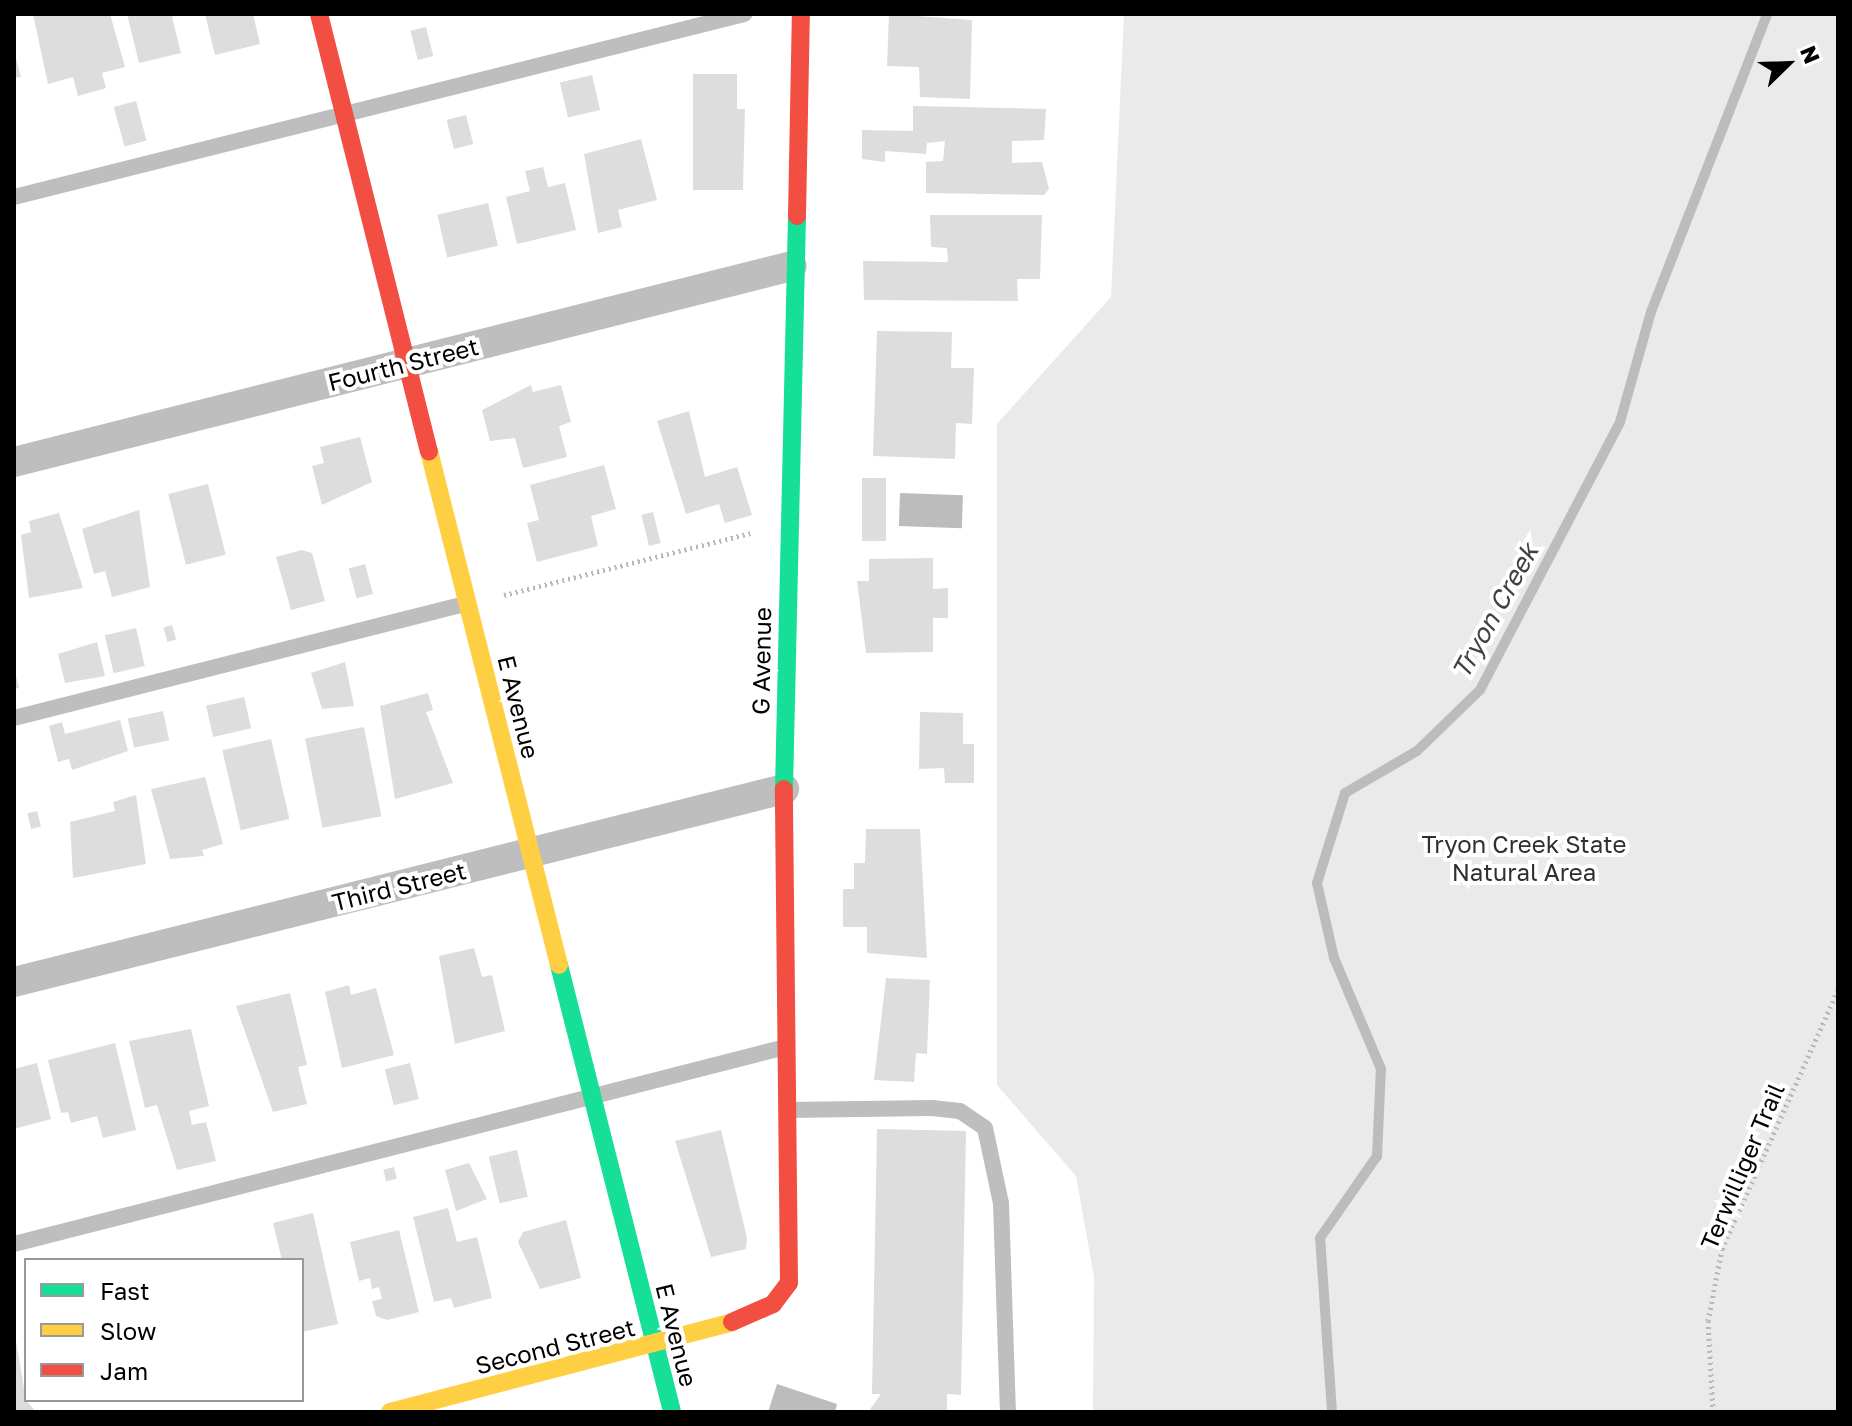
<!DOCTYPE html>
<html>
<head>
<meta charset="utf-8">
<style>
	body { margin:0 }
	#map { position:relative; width:1852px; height:1426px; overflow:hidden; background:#fff; font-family:"Golos Text",sans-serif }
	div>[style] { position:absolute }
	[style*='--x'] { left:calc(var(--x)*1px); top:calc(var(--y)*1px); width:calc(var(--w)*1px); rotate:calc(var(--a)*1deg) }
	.green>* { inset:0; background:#eaeaea }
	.water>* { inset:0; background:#bcbcbc; transform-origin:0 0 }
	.stream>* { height:10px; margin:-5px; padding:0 5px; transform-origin:5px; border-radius:5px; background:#bcbcbc }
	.building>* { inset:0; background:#ddd; transform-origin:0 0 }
	.path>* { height:5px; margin-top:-2.5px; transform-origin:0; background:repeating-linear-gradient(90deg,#b8b8b8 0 2px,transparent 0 6px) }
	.lane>* { height:16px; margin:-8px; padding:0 8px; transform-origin:8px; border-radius:8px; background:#bebebe }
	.street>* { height:30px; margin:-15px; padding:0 15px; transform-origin:15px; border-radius:15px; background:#bebebe }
	.fast>* { height:18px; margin:-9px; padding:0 9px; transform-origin:9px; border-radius:9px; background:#16e098 }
	.slow>* { height:18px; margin:-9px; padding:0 9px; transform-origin:9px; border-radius:9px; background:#ffcf43 }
	.jam>* { height:18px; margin:-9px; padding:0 9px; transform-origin:9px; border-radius:9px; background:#f24e42 }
	span { translate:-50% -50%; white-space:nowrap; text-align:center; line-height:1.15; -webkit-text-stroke:8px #fff; paint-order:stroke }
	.street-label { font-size:24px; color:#000 }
	.park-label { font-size:24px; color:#303030 }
	.water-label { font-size:26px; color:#414141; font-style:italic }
	.frame { position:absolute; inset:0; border:16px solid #000; pointer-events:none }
	.legend { position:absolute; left:24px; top:1258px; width:280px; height:144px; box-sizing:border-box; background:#fff; border:2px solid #999; margin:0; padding:10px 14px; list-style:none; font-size:24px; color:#000 }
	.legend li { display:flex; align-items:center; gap:16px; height:40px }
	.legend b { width:40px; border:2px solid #999 }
	.north { position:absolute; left:1748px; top:24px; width:80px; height:80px; -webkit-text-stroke:6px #fff; paint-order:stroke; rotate:67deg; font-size:22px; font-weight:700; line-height:32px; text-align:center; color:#000 }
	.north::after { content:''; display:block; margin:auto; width:28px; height:36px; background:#000; clip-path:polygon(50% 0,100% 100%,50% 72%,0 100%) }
</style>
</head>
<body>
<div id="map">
	<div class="green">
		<i style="clip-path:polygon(1124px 14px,1838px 14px,1838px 1412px,1093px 1412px,1094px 1277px,1076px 1176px,997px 1085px,997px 424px,1111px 297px)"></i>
	</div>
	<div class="water">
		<i style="left:900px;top:493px;width:63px;height:33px;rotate:2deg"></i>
		<i style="clip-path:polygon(777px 1384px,837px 1404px,835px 1412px,768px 1412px)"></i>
	</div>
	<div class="stream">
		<i style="--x:1332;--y:1412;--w:174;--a:-93.9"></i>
		<i style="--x:1320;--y:1238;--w:100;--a:-55.2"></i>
		<i style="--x:1377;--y:1156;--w:87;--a:-87.4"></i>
		<i style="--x:1381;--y:1069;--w:121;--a:-112.9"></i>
		<i style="--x:1334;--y:958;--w:77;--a:-102.8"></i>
		<i style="--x:1317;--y:883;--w:94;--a:-72.7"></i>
		<i style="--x:1345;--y:793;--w:83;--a:-30.3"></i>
		<i style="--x:1417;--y:751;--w:88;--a:-44.1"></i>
		<i style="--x:1480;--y:690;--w:302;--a:-62.4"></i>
		<i style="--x:1620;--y:422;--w:114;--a:-74.3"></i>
		<i style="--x:1651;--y:312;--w:320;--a:-68.7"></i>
	</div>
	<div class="building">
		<i style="clip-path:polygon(33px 14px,110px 14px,125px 67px,102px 73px,106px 88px,78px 96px,73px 77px,48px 84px)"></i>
		<i style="clip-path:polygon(127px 14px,181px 14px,172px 17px,181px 53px,139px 63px)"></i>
		<i style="clip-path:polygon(205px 14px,253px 14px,260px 44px,215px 55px)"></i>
		<i style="clip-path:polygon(889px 14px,972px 20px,970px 99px,920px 97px,919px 67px,887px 66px)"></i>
		<i style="left:426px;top:27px;width:30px;height:16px;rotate:76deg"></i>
		<i style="clip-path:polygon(14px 51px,21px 77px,14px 78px)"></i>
		<i style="clip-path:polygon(693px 74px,737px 74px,737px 109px,745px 109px,743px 190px,693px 190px)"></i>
		<i style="left:592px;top:75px;width:36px;height:33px;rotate:77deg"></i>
		<i style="left:136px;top:101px;width:41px;height:23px;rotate:75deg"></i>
		<i style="clip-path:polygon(913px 106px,1046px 109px,1044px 140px,1012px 141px,1012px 163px,1042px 162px,1049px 189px,1044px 195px,926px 193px,926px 162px,943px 161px,945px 141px,927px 143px,926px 154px,885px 151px,885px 162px,862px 159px,862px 130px,913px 131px)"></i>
		<i style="left:466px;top:115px;width:30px;height:20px;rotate:76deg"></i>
		<i style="clip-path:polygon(641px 139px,657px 200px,618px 210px,622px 227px,598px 233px,584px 154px)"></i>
		<i style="clip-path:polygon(543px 167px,548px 187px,565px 183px,576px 230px,517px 244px,506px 197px,530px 191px,525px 171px)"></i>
		<i style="left:488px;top:203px;width:44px;height:52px;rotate:77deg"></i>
		<i style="clip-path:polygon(930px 215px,1042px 215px,1040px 279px,1017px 279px,1018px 301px,864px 300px,863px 261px,948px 262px,947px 248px,931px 247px)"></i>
		<i style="clip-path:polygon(877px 331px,952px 332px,951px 368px,974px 368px,972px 424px,956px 423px,955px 459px,873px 456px)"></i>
		<i style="clip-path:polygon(531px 385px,533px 392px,561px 385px,571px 422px,559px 426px,567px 457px,523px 468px,515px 438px,490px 441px,482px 410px)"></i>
		<i style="clip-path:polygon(689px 411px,705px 477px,737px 467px,752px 515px,725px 523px,719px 504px,686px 514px,657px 421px)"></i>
		<i style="clip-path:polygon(360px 437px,372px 482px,322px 505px,312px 466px,324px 463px,320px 447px)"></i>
		<i style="clip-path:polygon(604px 465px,616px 509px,591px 516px,598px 546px,537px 562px,527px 523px,539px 520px,530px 485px)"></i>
		<i style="left:862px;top:478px;width:24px;height:63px"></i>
		<i style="left:208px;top:484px;width:73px;height:41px;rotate:76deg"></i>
		<i style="clip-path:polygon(139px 510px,150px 587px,112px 597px,105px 571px,94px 574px,82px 529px)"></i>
		<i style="left:653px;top:512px;width:32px;height:12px;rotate:76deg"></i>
		<i style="clip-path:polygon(59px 513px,83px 588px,29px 598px,21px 535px,31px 532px,29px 521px)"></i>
		<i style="clip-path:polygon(302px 550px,312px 553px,325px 601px,291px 610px,276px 557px)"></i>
		<i style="clip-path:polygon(933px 558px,933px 589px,948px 588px,948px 618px,933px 618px,933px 652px,866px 653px,857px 581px,869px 581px,869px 559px)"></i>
		<i style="left:365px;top:564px;width:31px;height:17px;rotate:75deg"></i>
		<i style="left:172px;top:625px;width:15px;height:9px;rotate:74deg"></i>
		<i style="left:136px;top:628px;width:39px;height:32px;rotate:77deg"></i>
		<i style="clip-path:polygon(97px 642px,105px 676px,65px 683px,58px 654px)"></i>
		<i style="clip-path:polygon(345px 662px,354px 706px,322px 709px,311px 673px)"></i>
		<i style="clip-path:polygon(14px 667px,19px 688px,14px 689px)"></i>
		<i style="clip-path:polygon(428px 693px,433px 710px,426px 712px,453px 783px,395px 799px,380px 706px)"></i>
		<i style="left:244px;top:697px;width:32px;height:39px;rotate:77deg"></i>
		<i style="left:163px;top:711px;width:30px;height:36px;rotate:78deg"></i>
		<i style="clip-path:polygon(920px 712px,963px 713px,963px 744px,974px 744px,974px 783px,945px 783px,944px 768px,919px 769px)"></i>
		<i style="clip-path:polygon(120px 720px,128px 751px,72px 770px,69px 759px,58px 762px,49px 726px,62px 722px,65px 734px)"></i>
		<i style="left:364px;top:727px;width:91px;height:60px;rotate:79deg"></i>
		<i style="left:271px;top:739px;width:82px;height:50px;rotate:77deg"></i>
		<i style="clip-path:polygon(205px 777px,223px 844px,202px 850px,204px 856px,170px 859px,151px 789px)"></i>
		<i style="clip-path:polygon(136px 795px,146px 864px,73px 878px,70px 822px,115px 811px,113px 802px)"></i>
		<i style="left:37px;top:811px;width:16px;height:10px;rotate:76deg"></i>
		<i style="clip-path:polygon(866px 829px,920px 829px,927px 958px,867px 953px,867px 927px,843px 927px,843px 889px,854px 889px,854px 863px,865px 863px)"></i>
		<i style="clip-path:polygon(474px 948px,482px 977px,492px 975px,505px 1031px,455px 1044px,439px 956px)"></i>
		<i style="clip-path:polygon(886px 978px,930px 980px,927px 1054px,916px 1053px,914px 1082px,874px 1080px)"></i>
		<i style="clip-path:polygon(349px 985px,351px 995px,376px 988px,394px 1055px,342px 1068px,325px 992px)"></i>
		<i style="clip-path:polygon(290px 993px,307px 1065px,298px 1067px,307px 1104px,273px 1112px,236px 1006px)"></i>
		<i style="clip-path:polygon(191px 1029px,209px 1106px,189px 1111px,192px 1125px,206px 1122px,216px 1161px,177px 1170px,157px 1105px,145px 1108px,129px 1041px)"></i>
		<i style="clip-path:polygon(115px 1043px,136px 1130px,103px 1138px,97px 1116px,71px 1123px,68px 1112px,61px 1113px,48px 1060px)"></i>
		<i style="clip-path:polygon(37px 1063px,51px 1119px,14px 1129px,14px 1069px)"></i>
		<i style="left:410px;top:1063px;width:37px;height:26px;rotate:76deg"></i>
		<i style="clip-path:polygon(877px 1129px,966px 1131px,961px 1395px,947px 1394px,947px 1412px,868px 1412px,881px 1394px,872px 1394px)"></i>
		<i style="clip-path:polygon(721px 1130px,747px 1238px,746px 1249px,711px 1257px,675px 1141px)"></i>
		<i style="left:517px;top:1150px;width:48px;height:29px;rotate:77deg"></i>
		<i style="clip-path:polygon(469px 1163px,487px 1199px,456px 1211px,445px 1170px)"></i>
		<i style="left:394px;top:1167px;width:12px;height:11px;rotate:76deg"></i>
		<i style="clip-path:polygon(448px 1208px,457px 1242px,477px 1237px,492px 1298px,454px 1308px,451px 1298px,434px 1302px,413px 1217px)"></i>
		<i style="clip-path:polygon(313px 1213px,338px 1324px,302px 1332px,302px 1260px,282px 1260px,273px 1223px)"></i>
		<i style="clip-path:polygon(566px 1220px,581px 1278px,540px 1289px,518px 1242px,523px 1232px)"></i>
		<i style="clip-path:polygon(399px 1230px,419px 1312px,387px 1320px,376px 1316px,372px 1301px,382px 1299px,379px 1287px,372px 1289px,370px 1278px,359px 1281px,350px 1242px)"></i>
		<i style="clip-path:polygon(15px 1335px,26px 1400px,36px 1412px,14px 1412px)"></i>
	</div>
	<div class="path">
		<i style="--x:504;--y:595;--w:254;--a:-14.1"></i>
		<i style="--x:1713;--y:1412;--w:91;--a:-93.1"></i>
		<i style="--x:1708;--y:1321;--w:73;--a:-79"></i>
		<i style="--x:1722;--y:1249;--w:284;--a:-65.9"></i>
	</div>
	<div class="lane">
		<i style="--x:14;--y:197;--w:753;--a:-14.07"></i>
		<i style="--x:14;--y:718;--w:466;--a:-14.2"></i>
		<i style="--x:788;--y:1110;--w:144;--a:-0.8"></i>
		<i style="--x:932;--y:1108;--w:28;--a:6"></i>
		<i style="--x:960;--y:1111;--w:30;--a:34"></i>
		<i style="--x:985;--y:1128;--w:77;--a:78"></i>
		<i style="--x:1001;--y:1203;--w:209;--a:88.1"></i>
		<i style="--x:14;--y:1244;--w:797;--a:-14.32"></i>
	</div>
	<div class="street">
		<i style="--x:14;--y:462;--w:802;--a:-14.14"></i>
		<i style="--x:14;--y:982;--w:794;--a:-14.07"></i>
	</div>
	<div class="fast">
		<i style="--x:784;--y:789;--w:573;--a:-88.7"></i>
		<i style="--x:559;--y:965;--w:461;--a:75.8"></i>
	</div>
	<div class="slow">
		<i style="--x:429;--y:451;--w:530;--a:75.81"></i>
		<i style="--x:390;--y:1412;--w:354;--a:-14.7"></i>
	</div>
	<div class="jam">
		<i style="--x:319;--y:14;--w:451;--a:75.9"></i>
		<i style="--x:797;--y:216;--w:202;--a:-88.9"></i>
		<i style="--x:732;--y:1322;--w:45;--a:-23.7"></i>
		<i style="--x:773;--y:1304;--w:26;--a:-53"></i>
		<i style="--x:789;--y:1283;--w:494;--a:-90.6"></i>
	</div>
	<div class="street-label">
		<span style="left:403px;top:364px;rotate:-14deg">Fourth Street</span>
		<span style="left:761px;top:661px;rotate:-89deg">G Avenue</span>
		<span style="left:519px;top:707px;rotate:76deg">E Avenue</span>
		<span style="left:399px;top:886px;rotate:-14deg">Third Street</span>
		<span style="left:1742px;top:1166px;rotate:-67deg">Terwilliger Trail</span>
		<span style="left:677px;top:1335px;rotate:76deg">E Avenue</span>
		<span style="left:555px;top:1346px;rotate:-14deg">Second Street</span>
	</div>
	<div class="park-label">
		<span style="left:1524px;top:858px">Tryon Creek State<br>Natural Area</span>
	</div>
	<div class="water-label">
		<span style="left:1495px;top:611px;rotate:-61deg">Tryon Creek</span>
	</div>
	<div class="frame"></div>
	<ul class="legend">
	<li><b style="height:10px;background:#16e098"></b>Fast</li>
	<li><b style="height:10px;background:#ffcf43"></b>Slow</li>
	<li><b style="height:10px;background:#f24e42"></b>Jam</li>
	</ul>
	<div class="north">N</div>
</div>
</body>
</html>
